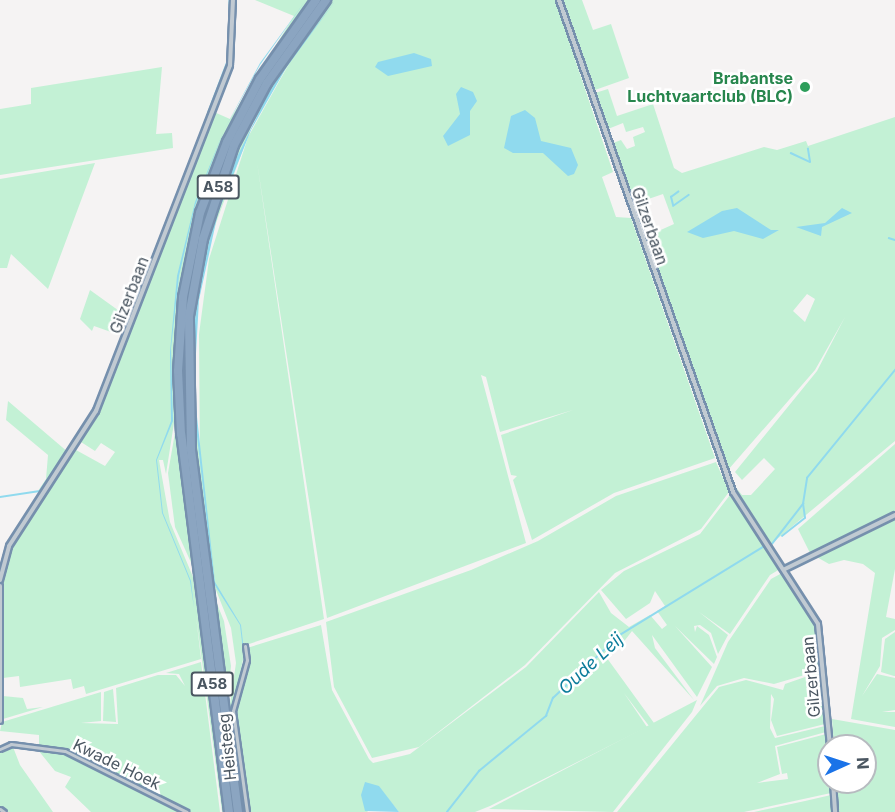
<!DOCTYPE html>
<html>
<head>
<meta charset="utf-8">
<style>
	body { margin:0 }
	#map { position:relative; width:895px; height:812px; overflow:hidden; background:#f5f3f3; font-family:Inter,sans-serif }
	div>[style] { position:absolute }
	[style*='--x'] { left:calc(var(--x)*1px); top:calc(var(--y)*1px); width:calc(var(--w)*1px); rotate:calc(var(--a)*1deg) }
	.green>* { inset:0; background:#c3f1d5 }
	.water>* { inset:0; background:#90daee }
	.stream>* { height:1.5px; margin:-0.75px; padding:0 0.75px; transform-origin:0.75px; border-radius:0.75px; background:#90daee }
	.roads { filter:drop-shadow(2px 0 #7690ad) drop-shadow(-2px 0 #7690ad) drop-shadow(0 2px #7690ad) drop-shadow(0 -2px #7690ad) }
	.minor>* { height:3px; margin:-1.5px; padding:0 1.5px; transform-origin:1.5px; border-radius:1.5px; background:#c1cad2 }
	.tertiary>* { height:4px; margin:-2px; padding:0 2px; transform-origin:2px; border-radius:2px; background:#c1cad2 }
	.motorway>* { height:8px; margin:-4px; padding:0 4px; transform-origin:4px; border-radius:4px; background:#8ba5c1 }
	.dots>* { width:16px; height:16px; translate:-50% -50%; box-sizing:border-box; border:3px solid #fff; border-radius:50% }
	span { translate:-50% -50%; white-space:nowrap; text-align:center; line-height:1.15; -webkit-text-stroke:5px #fff; paint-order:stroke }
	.shield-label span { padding:2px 4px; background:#fff; border:2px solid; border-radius:4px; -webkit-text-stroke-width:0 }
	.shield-label { font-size:15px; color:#4a5661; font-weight:700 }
	.leisure-label { font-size:16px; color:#27864d; font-weight:700 }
	.right { translate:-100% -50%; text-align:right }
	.street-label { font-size:16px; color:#4a5661 }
	.water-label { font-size:18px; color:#0c7c9b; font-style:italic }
	.north { position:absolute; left:817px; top:734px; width:60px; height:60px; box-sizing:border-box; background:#fff; border:2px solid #b7bbc0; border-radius:50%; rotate:87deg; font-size:16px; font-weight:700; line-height:24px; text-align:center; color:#4a5661 }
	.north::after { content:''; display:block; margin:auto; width:21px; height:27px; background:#1a73e8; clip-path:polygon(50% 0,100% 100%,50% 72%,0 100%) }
</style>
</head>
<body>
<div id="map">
	<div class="green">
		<i style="clip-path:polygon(255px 0,311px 0,245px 98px,206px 189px,178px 310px,174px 423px,166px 474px,163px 460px,159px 460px,170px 522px,193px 577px,226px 812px,222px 812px,196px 616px,201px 659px,86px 694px,84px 686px,73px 689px,71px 679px,20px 687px,19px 676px,3px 678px,1px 575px,18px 533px,76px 450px,105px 466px,115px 452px,101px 443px,95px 451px,81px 442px,96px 419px,214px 112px,230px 119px,294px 16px)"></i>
		<i style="clip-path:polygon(317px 0,323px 0,296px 36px,225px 162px,204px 225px,188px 310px,185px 373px,189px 448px,236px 812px,231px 812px,185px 455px,181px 355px,185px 301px,216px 173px,250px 101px)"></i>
		<i style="clip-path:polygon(evenodd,329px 0,555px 0,613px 172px,602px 177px,616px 217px,631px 218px,715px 458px,614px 493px,532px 540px,513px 480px,517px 476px,511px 475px,501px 435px,573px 410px,500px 432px,486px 377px,481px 375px,526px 543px,327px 618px,257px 162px,324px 619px,246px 645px,233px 708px,246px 812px,232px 707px,230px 711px,242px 812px,229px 711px,236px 663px,231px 628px,210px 575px,190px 402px,194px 302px,207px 232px,234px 155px,265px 92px,329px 0,294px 55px,248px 137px,209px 259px,199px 334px,200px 463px,193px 378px,194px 326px,209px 242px,252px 125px,294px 55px)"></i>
		<i style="clip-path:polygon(562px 0,582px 0,593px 30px,611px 24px,629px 78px,595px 90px)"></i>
		<i style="clip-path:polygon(162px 67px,156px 134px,172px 133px,173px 148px,0 175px,0 109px,31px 104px,31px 88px)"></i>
		<i style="clip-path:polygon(evenodd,608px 89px,617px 116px,653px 104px,674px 168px,682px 173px,764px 147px,777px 150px,806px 141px,808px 146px,895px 117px,895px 441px,771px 544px,734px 485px,742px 495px,751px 495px,775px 469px,764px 458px,742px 480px,735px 472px,817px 371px,845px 317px,815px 370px,728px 470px,648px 244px,660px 240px,654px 233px,674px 224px,663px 194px,634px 204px,613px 143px,621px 140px,627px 149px,635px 146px,633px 137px,645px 132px,643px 127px,626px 132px,623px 123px,608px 129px,595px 93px,608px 89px,807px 294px,815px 299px,805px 322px,793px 311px,807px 294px)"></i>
		<i style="clip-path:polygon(95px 163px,48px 289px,11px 254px,7px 268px,0 268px,0 179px)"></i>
		<i style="clip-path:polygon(90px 290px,122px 313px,111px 332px,94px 326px,92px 331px,80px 319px)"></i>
		<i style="clip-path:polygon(8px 401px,69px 453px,43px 490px,38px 491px,46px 479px,48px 455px,6px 420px)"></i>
		<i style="clip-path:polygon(177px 421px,193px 567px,175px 527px,168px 473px)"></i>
		<i style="clip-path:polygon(895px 444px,895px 514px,811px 555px,798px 529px)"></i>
		<i style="clip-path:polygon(716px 462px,729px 492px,701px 529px,615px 573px,525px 665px,419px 747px,372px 758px,334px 687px,326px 622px,471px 570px,538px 541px,616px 496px)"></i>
		<i style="clip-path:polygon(730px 495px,780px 569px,770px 575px,730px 634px,699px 612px,728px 635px,718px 654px,711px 633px,700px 625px,694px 626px,695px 632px,697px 626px,709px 635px,717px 657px,714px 664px,675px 626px,712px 667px,697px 697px,652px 635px,655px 648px,694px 700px,632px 631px,619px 648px,614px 643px,604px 654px,654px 723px,649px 726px,624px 693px,647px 727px,490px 806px,475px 812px,399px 812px,385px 795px,367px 812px,248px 812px,234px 711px,247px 648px,321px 625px,332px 690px,369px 759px,373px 763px,410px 754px,526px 667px,599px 592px,611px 613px,629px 627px,650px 615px,662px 629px,667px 625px,657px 611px,665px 606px,655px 591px,650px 603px,626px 619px,601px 590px,624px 571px,700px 534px)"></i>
		<i style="clip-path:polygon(895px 517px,895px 569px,886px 617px,895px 619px,895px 630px,882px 638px,880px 666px,862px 696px,877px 674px,895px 678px,895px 710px,882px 712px,895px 712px,895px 727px,851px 719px,875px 573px,863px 564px,844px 560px,829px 564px,815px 556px)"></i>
		<i style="clip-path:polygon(782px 573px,815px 624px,822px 681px,808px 674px,774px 684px,744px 678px,717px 686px,700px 706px,728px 642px,771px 579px)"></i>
		<i style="clip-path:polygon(213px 594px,224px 621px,231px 666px,227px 707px)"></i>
		<i style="clip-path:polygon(895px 632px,895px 676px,894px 676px,881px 672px,885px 639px)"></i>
		<i style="clip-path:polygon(201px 662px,220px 812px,189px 812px,69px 751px,39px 747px,39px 735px,0 731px,2px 722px,101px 692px,101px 721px,81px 723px,118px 724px,116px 688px,158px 675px,176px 675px,185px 686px,179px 674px,166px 673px)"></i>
		<i style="clip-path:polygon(808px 676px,822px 683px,825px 724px,777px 736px,771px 720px,774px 699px,771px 694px,770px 728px,775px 738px,825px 726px,826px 732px,775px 746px,780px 774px,757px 783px,788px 779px,787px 773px,782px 774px,777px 747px,826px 734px,831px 793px,744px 812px,617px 812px,719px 687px,746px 680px,783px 690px,785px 684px)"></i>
		<i style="clip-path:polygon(113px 689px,116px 722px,103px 721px,104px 692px)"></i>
		<i style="clip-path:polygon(3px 696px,23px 698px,27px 709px,43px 707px,3px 719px)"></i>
		<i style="clip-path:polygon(697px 700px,692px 712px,613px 812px,489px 809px)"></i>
		<i style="clip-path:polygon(832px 719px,895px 730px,895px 812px,839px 812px,837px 782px,865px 782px,865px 746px,834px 746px)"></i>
		<i style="clip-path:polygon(13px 747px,20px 765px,53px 812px,0 812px,0 751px)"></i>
		<i style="clip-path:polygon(38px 750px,67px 754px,182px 812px,91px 812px,65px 787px,71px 777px,55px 771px)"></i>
		<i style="clip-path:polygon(831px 795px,832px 812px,754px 812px,805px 801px)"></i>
	</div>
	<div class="water">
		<i style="clip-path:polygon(306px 0,260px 65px,224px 130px,195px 206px,179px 276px,171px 348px,173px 421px,157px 460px,163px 513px,191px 581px,194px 608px,190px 581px,162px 513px,156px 460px,171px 421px,170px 352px,177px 276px,195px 202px,224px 130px,260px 63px)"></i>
		<i style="clip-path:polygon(336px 0,286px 68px,251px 130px,218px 213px,199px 300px,194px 389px,215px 582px,241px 625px,245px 660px,231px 710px,244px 812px,230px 711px,244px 659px,240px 625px,214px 584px,195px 419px,193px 386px,194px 326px,199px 291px,209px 242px,222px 196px,237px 157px,267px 96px,287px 64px)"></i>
		<i style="clip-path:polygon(414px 53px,431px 59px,432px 66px,388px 76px,375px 67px,378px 62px)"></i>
		<i style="clip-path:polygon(461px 87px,473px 92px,477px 101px,470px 111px,470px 135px,448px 146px,443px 136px,460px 114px,456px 94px)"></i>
		<i style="clip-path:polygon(525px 110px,535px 118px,541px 141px,571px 148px,578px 165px,574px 174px,568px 176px,543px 153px,513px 153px,504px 148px,511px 116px)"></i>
		<i style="clip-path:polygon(737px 208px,771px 230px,779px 230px,763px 239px,734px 231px,703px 238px,687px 232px,722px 211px)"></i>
		<i style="clip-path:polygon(842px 208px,852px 213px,822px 227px,821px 236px,796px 227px,825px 223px)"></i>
		<i style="clip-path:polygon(365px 782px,379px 786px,399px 812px,365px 811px,361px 795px)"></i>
	</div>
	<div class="stream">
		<i style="--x:230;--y:0;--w:20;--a:90"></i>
		<i style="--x:208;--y:113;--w:57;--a:-69.3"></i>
		<i style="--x:791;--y:153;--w:21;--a:25"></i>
		<i style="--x:810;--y:162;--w:13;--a:-99"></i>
		<i style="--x:673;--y:205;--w:8;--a:-104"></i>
		<i style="--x:671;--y:197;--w:9;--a:-36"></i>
		<i style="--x:673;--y:206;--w:19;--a:-35"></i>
		<i style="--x:889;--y:238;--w:6;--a:18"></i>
		<i style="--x:124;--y:333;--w:198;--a:-69"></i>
		<i style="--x:93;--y:412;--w:80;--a:-68.9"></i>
		<i style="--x:68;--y:450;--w:11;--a:-56"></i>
		<i style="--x:0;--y:497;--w:40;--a:-8.5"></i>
		<i style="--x:40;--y:491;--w:48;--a:-56"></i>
		<i style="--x:782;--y:536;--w:29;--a:-38"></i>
		<i style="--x:805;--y:518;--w:14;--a:-98"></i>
		<i style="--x:772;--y:544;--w:51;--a:-52.2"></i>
		<i style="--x:803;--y:504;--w:26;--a:-81"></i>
		<i style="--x:807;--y:478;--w:139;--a:-50.8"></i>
		<i style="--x:447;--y:812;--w:52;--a:-52"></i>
		<i style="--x:479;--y:771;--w:87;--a:-39.4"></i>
		<i style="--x:546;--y:716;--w:19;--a:-69"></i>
		<i style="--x:553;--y:698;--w:92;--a:-43.2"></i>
		<i style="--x:620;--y:635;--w:168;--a:-31.6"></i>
	</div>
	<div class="roads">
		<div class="minor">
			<i style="--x:245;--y:646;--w:14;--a:82"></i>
			<i style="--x:247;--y:660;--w:53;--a:105.4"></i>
			<i style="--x:233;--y:711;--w:102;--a:82.1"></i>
			<i style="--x:0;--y:749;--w:12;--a:-24"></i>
			<i style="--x:11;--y:744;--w:54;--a:7.4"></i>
			<i style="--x:65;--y:751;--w:136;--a:26.6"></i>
			<i style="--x:0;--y:809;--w:5;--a:37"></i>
		</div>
		<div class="tertiary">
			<i style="--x:559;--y:0;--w:522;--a:70.52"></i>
			<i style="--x:733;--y:492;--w:157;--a:57.2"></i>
			<i style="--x:818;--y:624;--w:123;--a:84.4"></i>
			<i style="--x:785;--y:569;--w:123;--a:-26.1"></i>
			<i style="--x:0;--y:580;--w:35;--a:-75"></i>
			<i style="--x:9;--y:546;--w:161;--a:-57.2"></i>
			<i style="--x:96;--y:411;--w:371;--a:-68.8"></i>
			<i style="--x:230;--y:65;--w:65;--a:-87.4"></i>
			<i style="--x:0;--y:586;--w:135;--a:90"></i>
			<i style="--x:833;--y:782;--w:30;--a:86"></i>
		</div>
		<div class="motorway">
			<i style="--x:229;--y:812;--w:381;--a:-97.2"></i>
			<i style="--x:181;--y:434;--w:63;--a:-92.7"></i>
			<i style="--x:178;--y:371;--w:74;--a:-86.1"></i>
			<i style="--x:183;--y:297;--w:86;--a:-78.6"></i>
			<i style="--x:200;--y:213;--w:76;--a:-69.2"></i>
			<i style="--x:227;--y:142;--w:71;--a:-62.4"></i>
			<i style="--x:260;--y:79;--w:97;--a:-54.7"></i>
			<i style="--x:238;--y:812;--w:366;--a:-97.4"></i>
			<i style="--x:191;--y:449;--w:133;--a:-90.9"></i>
			<i style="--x:189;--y:316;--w:78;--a:-79.7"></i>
			<i style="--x:203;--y:239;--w:99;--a:-71.7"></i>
			<i style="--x:234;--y:145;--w:70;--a:-62"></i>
			<i style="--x:267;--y:83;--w:102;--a:-54.6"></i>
		</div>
	</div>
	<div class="dots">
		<i style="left:805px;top:87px;background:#2e9e5b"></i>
	</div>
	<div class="shield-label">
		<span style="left:218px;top:187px">A58</span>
		<span style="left:212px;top:684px">A58</span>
	</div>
	<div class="leisure-label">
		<span class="right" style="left:793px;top:87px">Brabantse<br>Luchtvaartclub (BLC)</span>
	</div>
	<div class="street-label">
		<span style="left:650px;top:226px;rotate:71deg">Gilzerbaan</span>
		<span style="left:129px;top:295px;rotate:-69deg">Gilzerbaan</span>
		<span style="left:811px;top:677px;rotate:-95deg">Gilzerbaan</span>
		<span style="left:227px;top:747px;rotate:-96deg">Heisteeg</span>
		<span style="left:117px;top:764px;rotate:26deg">Kwade Hoek</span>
	</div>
	<div class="water-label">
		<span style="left:591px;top:664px;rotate:-43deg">Oude Leij</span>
	</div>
	<div class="north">N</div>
</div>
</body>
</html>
